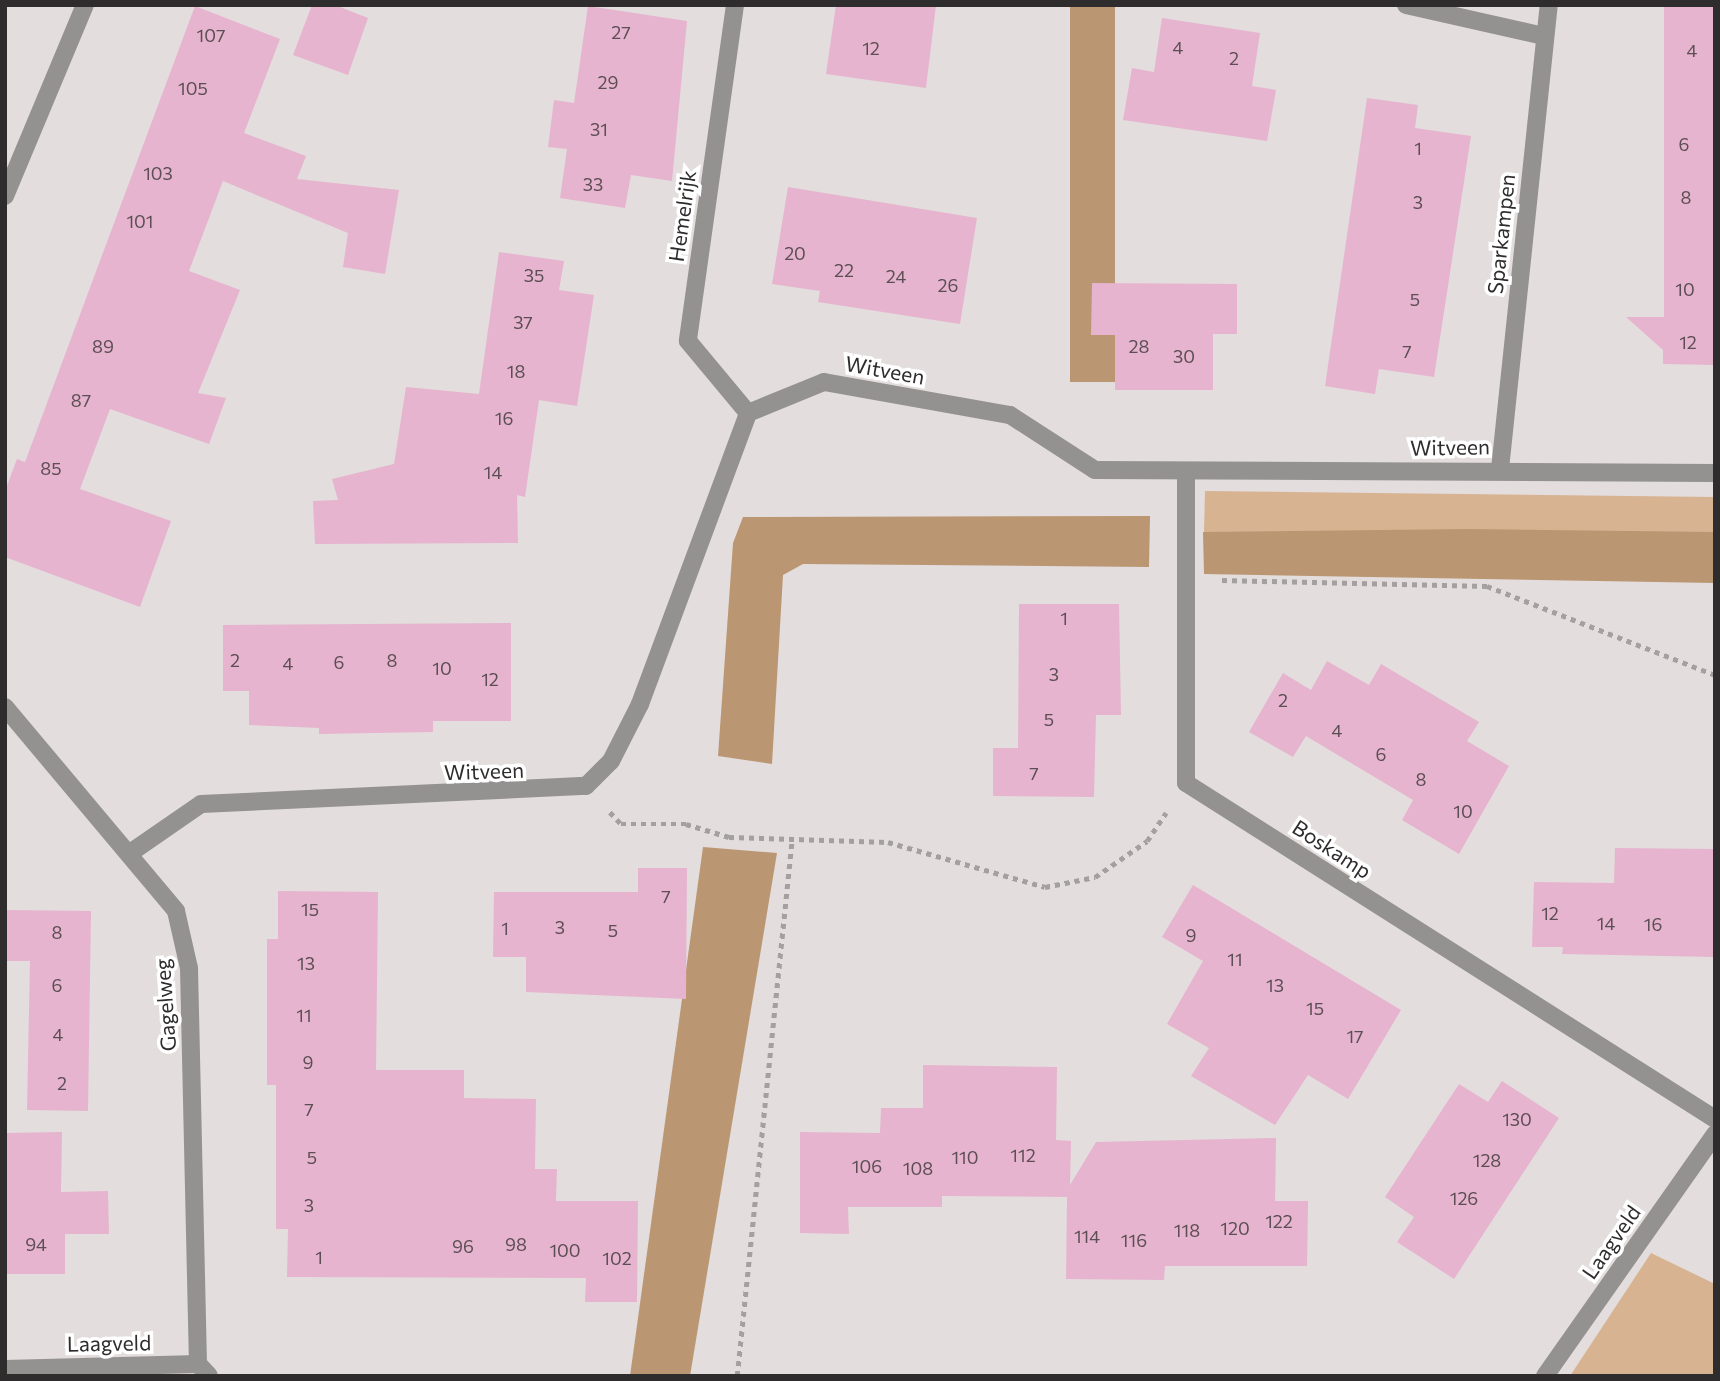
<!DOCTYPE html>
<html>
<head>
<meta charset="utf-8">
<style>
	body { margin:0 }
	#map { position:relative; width:1720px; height:1381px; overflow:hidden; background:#e3dddd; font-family:Commissioner,sans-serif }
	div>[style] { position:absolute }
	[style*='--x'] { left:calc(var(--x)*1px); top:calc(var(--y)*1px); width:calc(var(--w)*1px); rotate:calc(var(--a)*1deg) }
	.green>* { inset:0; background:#d7b392 }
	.forest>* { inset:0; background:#bb9672; transform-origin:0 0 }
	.building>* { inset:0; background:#e6b4ce }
	.path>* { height:4.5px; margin-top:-2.25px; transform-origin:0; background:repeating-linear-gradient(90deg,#a4a0a0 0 5px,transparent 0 10px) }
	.minor>* { height:18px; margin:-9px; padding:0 9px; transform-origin:9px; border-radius:9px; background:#949191 }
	span { translate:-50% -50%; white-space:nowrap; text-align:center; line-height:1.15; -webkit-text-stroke:7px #fff; paint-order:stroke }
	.number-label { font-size:18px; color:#5c4e54 }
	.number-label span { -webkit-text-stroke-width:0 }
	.street-label { font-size:21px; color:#2e2c2c }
	.frame { position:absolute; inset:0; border:7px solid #2e2c2c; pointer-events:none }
</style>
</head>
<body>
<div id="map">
	<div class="green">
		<i style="clip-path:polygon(1205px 491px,1715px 497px,1715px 532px,1204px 532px)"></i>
		<i style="clip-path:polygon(1651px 1253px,1715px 1284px,1715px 1376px,1570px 1376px)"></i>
	</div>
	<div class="forest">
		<i style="left:1070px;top:5px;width:45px;height:377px"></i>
		<i style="clip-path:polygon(1150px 516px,1149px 567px,803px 564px,783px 575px,772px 764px,718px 756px,733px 543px,743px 517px)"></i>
		<i style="clip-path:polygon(1470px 529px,1715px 532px,1715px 583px,1204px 574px,1203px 532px)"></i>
		<i style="clip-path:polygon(703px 847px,777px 853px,690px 1376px,630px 1376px)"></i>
	</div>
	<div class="building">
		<i style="clip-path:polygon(312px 5px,335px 5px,368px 18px,348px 75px,293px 55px)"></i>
		<i style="clip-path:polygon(836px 5px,936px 5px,926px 88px,826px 74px)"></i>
		<i style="clip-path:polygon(1664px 5px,1715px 5px,1715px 365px,1663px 364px,1663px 350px,1626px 317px,1664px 317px)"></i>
		<i style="clip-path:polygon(195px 6px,280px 39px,244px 133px,306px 156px,297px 179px,399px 190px,385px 274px,343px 267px,348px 233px,223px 181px,189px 271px,240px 290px,198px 393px,226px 398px,209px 444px,110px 409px,80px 489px,171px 521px,140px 607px,5px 557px,5px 491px,17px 459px,25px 462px)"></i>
		<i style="clip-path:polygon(588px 6px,687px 21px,672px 181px,631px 175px,625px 208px,560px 198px,567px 149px,548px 147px,554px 100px,574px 103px)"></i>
		<i style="clip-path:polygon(1162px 18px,1260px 33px,1252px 86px,1276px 90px,1267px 141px,1123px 120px,1132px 68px,1154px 72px)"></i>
		<i style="clip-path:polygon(1367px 98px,1418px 105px,1415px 128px,1471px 136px,1434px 377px,1379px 369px,1375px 394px,1325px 386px)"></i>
		<i style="clip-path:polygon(788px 187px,977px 218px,960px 324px,818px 302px,820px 291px,772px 284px)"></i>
		<i style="clip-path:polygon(499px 252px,564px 261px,559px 290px,594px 295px,577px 406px,539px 400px,525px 497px,517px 495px,518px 543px,315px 544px,313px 501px,338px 500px,332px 479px,394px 464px,406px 387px,479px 394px)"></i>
		<i style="clip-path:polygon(1092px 283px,1237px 284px,1237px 334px,1213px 334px,1213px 390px,1115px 390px,1115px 335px,1091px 335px)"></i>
		<i style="clip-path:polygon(1019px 604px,1119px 604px,1121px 715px,1096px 715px,1094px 797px,993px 796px,993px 748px,1018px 748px)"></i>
		<i style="clip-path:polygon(511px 623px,511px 721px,433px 721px,433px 732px,319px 734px,319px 728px,249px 725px,249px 691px,223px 691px,223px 625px)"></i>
		<i style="clip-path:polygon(1327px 661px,1369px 685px,1381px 664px,1479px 722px,1467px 741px,1509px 766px,1459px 854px,1402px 820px,1413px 800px,1346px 760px,1306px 736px,1293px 757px,1249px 732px,1283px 673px,1311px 690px)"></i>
		<i style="clip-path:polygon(1615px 848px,1715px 849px,1715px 957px,1562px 954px,1563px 947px,1532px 947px,1534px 882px,1614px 883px)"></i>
		<i style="clip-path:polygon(638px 868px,687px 868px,686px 999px,526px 992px,526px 957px,493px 957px,494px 892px,638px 892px)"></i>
		<i style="clip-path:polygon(1193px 885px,1401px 1010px,1348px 1099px,1308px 1075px,1275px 1125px,1191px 1076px,1209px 1048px,1167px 1024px,1203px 961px,1162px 937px)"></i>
		<i style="clip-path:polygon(278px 891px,378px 892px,376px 1070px,464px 1070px,464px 1098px,536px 1099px,535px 1169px,557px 1169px,556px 1201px,638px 1201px,637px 1302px,585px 1302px,586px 1278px,287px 1277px,288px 1229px,276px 1229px,276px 1085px,267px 1085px,267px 939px,278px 939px)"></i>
		<i style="clip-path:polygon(6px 910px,91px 911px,88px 1111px,27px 1110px,30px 961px,5px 961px)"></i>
		<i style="clip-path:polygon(923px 1065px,1057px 1067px,1056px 1140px,1071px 1141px,1070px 1185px,1096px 1142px,1276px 1138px,1275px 1201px,1308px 1201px,1307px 1266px,1165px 1266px,1164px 1280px,1066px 1279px,1067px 1197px,942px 1196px,942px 1207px,848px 1207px,849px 1234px,800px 1233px,800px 1132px,880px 1133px,881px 1108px,923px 1108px)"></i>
		<i style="clip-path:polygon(1502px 1081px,1559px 1118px,1454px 1279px,1397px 1242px,1414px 1217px,1385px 1197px,1459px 1084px,1488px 1102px)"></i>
		<i style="clip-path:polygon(62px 1132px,61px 1192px,108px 1191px,109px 1234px,65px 1234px,65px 1274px,5px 1274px,5px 1133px)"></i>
	</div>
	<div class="path">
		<i style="--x:1222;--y:580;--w:265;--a:1.3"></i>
		<i style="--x:1487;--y:586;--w:245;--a:21.3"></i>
		<i style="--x:610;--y:812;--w:16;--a:47"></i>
		<i style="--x:621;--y:824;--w:65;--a:0"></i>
		<i style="--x:686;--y:824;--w:45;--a:16.8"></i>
		<i style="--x:729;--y:837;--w:159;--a:1.8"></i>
		<i style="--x:888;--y:842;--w:163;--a:16"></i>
		<i style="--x:1045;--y:887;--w:51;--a:-11.3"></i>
		<i style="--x:1095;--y:877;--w:63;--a:-34.7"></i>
		<i style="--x:1147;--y:841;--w:34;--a:-56"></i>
		<i style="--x:737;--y:1376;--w:540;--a:-84.15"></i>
	</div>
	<div class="minor">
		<i style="--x:735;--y:5;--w:339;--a:98"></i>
		<i style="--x:688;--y:341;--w:94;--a:50.2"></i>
		<i style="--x:1406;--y:5;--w:141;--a:12.7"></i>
		<i style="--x:5;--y:196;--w:207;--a:-67.3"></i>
		<i style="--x:1500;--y:469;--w:467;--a:-84"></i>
		<i style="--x:1186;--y:474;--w:309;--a:90"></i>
		<i style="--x:1186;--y:783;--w:627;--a:32.42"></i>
		<i style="--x:5;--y:707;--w:266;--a:50"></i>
		<i style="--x:176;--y:911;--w:58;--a:77.2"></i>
		<i style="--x:189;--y:968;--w:396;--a:88.7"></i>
		<i style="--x:130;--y:853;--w:86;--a:-34.6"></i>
		<i style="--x:201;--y:804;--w:385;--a:-2.7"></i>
		<i style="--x:586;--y:786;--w:35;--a:-45"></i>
		<i style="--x:611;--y:761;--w:64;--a:-63"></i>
		<i style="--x:640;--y:704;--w:310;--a:-69.6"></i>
		<i style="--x:748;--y:413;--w:82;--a:-22.2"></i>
		<i style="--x:824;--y:382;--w:189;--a:10.1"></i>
		<i style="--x:1010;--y:415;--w:101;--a:32.9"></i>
		<i style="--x:1095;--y:470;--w:620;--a:0.28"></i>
		<i style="--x:5;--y:1369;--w:193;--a:-1.5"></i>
		<i style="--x:198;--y:1364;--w:16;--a:47"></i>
		<i style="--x:1545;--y:1376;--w:296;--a:-54.9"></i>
	</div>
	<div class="number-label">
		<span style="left:621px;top:32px">27</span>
		<span style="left:211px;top:35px">107</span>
		<span style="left:1178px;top:47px">4</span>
		<span style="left:871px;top:48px">12</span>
		<span style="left:1692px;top:50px">4</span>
		<span style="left:1234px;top:58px">2</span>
		<span style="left:608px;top:82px">29</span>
		<span style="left:193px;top:88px">105</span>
		<span style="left:599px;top:129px">31</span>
		<span style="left:1684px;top:144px">6</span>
		<span style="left:1418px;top:148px">1</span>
		<span style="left:158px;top:173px">103</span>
		<span style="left:593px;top:184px">33</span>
		<span style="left:1686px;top:197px">8</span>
		<span style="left:1418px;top:202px">3</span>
		<span style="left:140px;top:221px">101</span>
		<span style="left:795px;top:253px">20</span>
		<span style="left:844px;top:270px">22</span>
		<span style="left:534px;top:275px">35</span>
		<span style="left:896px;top:276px">24</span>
		<span style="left:948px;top:285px">26</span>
		<span style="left:1685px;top:289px">10</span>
		<span style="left:1415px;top:299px">5</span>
		<span style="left:523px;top:322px">37</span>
		<span style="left:1688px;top:342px">12</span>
		<span style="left:103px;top:346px">89</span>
		<span style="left:1139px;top:346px">28</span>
		<span style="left:1407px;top:351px">7</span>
		<span style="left:1184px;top:356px">30</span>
		<span style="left:516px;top:371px">18</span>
		<span style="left:81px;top:400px">87</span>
		<span style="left:504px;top:418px">16</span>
		<span style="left:51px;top:468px">85</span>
		<span style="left:493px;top:472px">14</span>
		<span style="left:1064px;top:618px">1</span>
		<span style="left:235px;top:660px">2</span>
		<span style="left:392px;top:660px">8</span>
		<span style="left:339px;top:662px">6</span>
		<span style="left:288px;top:663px">4</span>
		<span style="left:442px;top:668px">10</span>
		<span style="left:1054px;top:674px">3</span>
		<span style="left:490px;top:679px">12</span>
		<span style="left:1283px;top:700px">2</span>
		<span style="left:1049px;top:719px">5</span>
		<span style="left:1337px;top:730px">4</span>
		<span style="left:1381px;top:754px">6</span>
		<span style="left:1034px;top:773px">7</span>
		<span style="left:1421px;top:779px">8</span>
		<span style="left:1463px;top:811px">10</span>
		<span style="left:666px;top:896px">7</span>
		<span style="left:310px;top:909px">15</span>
		<span style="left:1550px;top:913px">12</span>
		<span style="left:1606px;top:923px">14</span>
		<span style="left:1653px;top:924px">16</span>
		<span style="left:560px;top:927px">3</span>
		<span style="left:505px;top:928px">1</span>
		<span style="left:613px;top:930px">5</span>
		<span style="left:57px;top:932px">8</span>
		<span style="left:1191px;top:935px">9</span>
		<span style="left:1235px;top:959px">11</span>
		<span style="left:306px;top:963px">13</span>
		<span style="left:57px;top:985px">6</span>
		<span style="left:1275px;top:985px">13</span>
		<span style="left:1315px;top:1008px">15</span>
		<span style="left:304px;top:1015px">11</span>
		<span style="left:58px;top:1034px">4</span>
		<span style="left:1355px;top:1036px">17</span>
		<span style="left:308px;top:1062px">9</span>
		<span style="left:62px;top:1083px">2</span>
		<span style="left:309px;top:1109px">7</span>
		<span style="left:1517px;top:1119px">130</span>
		<span style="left:1023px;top:1155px">112</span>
		<span style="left:312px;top:1157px">5</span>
		<span style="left:965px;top:1157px">110</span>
		<span style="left:1487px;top:1160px">128</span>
		<span style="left:867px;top:1166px">106</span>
		<span style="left:918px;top:1168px">108</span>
		<span style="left:1464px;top:1198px">126</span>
		<span style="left:309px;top:1205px">3</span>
		<span style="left:1279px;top:1221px">122</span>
		<span style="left:1235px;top:1228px">120</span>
		<span style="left:1187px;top:1230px">118</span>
		<span style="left:1087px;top:1236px">114</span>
		<span style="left:1134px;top:1240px">116</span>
		<span style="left:36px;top:1244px">94</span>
		<span style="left:516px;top:1244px">98</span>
		<span style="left:463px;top:1246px">96</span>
		<span style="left:565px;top:1250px">100</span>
		<span style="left:319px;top:1257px">1</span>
		<span style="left:617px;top:1258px">102</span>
	</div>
	<div class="street-label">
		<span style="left:682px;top:216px;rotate:-82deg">Hemelrijk</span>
		<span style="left:1501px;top:234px;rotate:-84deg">Sparkampen</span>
		<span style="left:885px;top:370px;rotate:10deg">Witveen</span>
		<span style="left:1450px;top:447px;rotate:-1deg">Witveen</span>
		<span style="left:484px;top:771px;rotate:-2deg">Witveen</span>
		<span style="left:1332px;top:849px;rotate:33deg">Boskamp</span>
		<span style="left:165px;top:1005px;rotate:-94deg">Gagelweg</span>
		<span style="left:1611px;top:1242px;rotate:-55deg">Laagveld</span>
		<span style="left:109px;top:1343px;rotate:-1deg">Laagveld</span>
	</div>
	<div class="frame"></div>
</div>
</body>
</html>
